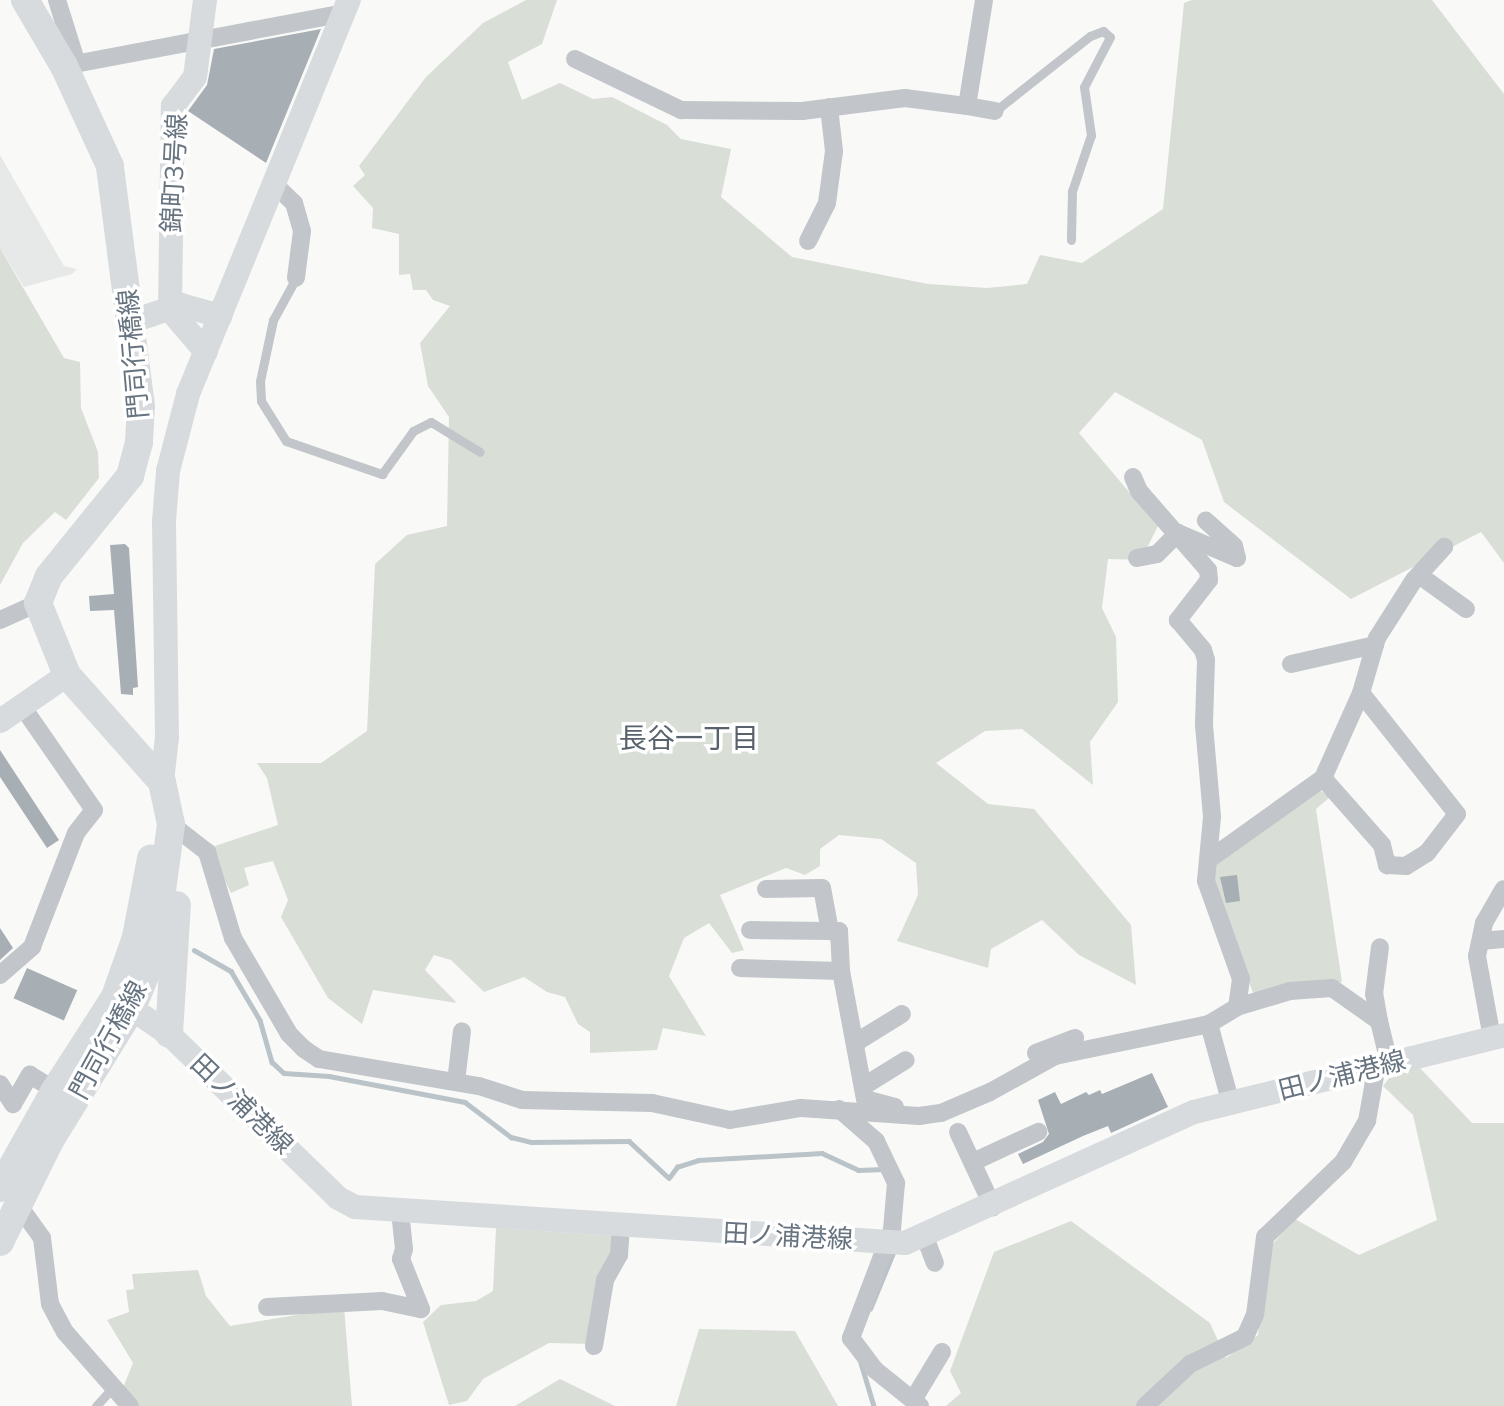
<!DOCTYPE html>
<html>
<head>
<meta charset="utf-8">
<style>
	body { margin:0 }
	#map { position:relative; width:1504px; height:1406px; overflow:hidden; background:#f9faf8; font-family:Mulish,"Noto Sans JP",sans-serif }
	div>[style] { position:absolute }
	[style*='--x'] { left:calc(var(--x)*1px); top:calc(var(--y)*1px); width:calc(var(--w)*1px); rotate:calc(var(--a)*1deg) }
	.built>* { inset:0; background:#e7e9e8 }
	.green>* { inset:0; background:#d9ded7 }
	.stream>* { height:4.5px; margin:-2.25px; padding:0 2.25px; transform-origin:2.25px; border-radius:2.25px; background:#bac3c8 }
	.building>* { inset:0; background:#a7aeb4; transform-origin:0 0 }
	.lane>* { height:9px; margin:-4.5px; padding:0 4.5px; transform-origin:4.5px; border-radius:4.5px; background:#c2c5c9 }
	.street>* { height:18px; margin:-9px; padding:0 9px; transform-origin:9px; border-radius:9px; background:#c2c5c9 }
	.secondary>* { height:24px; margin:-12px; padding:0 12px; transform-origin:12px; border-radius:12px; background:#d8dbde }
	.primary>* { height:28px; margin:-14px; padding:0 14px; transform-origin:14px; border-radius:14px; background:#d8dbde }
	span { translate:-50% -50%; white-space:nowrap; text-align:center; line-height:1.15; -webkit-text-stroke:7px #fff; paint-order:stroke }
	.street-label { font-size:26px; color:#677480 }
	.neighbourhood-label { font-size:28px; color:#59626c }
</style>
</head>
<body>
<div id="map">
	<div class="built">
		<i style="clip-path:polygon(0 155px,64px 266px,77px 269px,72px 274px,24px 287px,0 248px)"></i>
	</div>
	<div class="green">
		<i style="clip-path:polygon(526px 0,557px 0,542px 44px,508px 62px,522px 100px,560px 83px,593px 99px,612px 97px,667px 125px,681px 139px,731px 149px,721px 197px,792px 257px,928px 284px,987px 288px,1027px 284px,1040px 255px,1082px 263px,1163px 209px,1184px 3px,1192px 0,1432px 0,1504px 94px,1504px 563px,1481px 532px,1351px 599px,1224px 502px,1202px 440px,1115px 392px,1079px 433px,1158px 526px,1141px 560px,1108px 559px,1102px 608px,1116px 637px,1118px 702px,1090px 742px,1093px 785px,1022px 729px,985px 731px,936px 763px,988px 804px,1034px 809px,1131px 925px,1136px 985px,1079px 955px,1042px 920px,991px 949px,988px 968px,897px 941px,918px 895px,916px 863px,881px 839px,839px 835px,820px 849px,820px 866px,805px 875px,786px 868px,720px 895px,744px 950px,732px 953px,709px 923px,684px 938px,669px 976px,706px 1036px,663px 1028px,657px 1050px,590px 1053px,590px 1032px,578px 1024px,565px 997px,547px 992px,524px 977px,484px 992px,451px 960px,434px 955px,425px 970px,457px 1003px,373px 990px,362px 1024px,328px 998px,281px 917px,288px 900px,273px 861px,244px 868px,249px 885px,231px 893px,209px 848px,278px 825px,267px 778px,257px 763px,321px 763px,367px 731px,375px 564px,407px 535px,447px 526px,449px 417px,428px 386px,420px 343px,450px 306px,433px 300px,426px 290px,413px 290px,410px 274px,399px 275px,399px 234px,372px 228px,373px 208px,353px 186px,365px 175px,359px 166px,426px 77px,483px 23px)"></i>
		<i style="clip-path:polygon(0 248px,64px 358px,80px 362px,81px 408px,98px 452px,99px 478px,66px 520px,55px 512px,23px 543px,0 585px)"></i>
		<i style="clip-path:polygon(1318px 789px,1330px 797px,1316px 809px,1342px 982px,1253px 993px,1212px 877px,1215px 861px)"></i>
		<i style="clip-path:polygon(1420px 1068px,1472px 1123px,1504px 1123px,1504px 1406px,946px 1406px,961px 1393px,950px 1371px,994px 1252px,1071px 1221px,1210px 1323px,1226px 1358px,1258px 1335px,1267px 1250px,1295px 1219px,1359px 1255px,1437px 1220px,1413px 1115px,1383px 1086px,1392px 1074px)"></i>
		<i style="clip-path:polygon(496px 1228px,617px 1236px,592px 1344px,549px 1343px,483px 1379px,467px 1401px,449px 1405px,423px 1322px,441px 1305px,476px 1301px,493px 1291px)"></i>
		<i style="clip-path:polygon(198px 1270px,206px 1296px,230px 1326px,344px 1307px,352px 1406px,136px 1406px,122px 1390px,133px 1363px,107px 1320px,129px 1312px,126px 1290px,134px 1289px,132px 1274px)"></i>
		<i style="clip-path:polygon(699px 1329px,795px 1331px,838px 1406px,676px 1406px)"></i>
		<i style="clip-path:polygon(560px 1379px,615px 1406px,515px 1406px)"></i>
	</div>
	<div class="stream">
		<i style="--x:194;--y:950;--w:43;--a:29.6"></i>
		<i style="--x:231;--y:971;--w:57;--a:59.4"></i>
		<i style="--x:260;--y:1020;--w:44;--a:74.1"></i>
		<i style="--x:272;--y:1062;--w:16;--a:43"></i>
		<i style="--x:284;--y:1073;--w:45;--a:3.8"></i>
		<i style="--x:329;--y:1076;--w:138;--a:10.8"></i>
		<i style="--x:465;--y:1102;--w:58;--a:37.3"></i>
		<i style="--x:511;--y:1137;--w:21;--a:14"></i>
		<i style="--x:531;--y:1142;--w:98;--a:-0.6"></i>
		<i style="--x:629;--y:1141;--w:54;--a:42.8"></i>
		<i style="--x:669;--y:1178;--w:14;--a:-54"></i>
		<i style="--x:677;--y:1167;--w:22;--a:-18"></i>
		<i style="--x:698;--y:1160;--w:124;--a:-3.2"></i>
		<i style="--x:822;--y:1153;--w:40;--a:25"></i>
		<i style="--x:858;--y:1170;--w:26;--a:-2"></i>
		<i style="--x:870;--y:1309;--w:61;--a:-67.7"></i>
		<i style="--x:861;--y:1363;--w:45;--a:73.2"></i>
	</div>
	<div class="building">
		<i style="clip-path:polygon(321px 29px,266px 163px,188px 111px,207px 85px,214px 49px)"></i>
		<i style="clip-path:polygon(125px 544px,129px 548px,138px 687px,133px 688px,133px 695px,121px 694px,114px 610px,90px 611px,89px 596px,114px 594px,110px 545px)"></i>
		<i style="clip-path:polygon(0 750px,59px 840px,47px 848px,0 777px)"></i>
		<i style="clip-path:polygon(1237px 875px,1240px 901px,1226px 903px,1220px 877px)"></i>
		<i style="clip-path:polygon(0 928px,13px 948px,0 960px)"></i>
		<i style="left:27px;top:968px;width:55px;height:33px;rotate:24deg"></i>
		<i style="clip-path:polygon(1152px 1073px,1168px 1107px,1111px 1133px,1108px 1126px,1083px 1136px,1023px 1164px,1018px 1154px,1043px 1142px,1049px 1134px,1038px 1100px,1055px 1092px,1061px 1104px,1086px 1092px,1089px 1095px,1100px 1090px,1102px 1094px)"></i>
	</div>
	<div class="lane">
		<i style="--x:995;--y:111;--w:121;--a:-38.3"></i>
		<i style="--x:1090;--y:36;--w:14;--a:-21"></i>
		<i style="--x:1103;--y:31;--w:9;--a:41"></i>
		<i style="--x:1110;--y:37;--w:56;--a:117.5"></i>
		<i style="--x:1084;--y:87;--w:49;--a:81.7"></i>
		<i style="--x:1091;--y:135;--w:59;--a:108.7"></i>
		<i style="--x:1072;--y:191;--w:49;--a:91.2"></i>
		<i style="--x:296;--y:278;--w:48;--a:118.7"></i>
		<i style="--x:273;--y:320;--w:62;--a:102"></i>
		<i style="--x:260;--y:381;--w:20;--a:87"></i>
		<i style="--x:261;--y:401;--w:47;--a:58"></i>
		<i style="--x:286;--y:441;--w:102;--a:19"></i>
		<i style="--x:382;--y:474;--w:53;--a:-54.2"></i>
		<i style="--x:413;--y:431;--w:20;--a:-27"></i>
		<i style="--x:431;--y:422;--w:57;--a:31.5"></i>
		<i style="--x:96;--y:1406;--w:25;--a:-48"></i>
	</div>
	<div class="street">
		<i style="--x:57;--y:0;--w:67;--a:72.6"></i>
		<i style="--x:984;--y:0;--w:107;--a:99.1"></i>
		<i style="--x:967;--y:106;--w:28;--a:10"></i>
		<i style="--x:575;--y:59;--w:118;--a:25.7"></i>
		<i style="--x:681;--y:110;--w:121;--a:0.5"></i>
		<i style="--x:802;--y:111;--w:104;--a:-7.2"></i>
		<i style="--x:905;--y:98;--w:63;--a:7.4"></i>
		<i style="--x:64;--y:66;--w:285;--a:-10.7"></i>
		<i style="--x:273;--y:183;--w:29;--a:44"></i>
		<i style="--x:294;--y:203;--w:29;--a:74"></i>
		<i style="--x:302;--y:231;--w:47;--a:97.3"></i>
		<i style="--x:808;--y:241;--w:42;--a:-63.4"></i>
		<i style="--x:827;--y:203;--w:52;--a:-82.3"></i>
		<i style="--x:834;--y:151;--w:44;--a:-96.5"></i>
		<i style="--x:1133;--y:477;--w:15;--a:67"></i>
		<i style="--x:1139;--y:491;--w:105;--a:48.9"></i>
		<i style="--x:1208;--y:570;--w:10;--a:84"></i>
		<i style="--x:1209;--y:580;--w:51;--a:127.8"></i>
		<i style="--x:1178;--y:620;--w:39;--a:50"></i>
		<i style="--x:1203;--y:650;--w:10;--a:73"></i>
		<i style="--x:1206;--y:660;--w:65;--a:91.8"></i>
		<i style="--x:1204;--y:725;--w:92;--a:85"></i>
		<i style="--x:1212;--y:817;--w:64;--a:95.4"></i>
		<i style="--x:1206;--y:881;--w:104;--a:70.3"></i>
		<i style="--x:1241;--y:979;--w:28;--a:98"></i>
		<i style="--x:1137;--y:558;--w:20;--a:-11"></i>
		<i style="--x:1157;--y:554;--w:30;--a:-45"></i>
		<i style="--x:1178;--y:533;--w:64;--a:23"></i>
		<i style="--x:1237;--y:558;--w:12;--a:-104"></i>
		<i style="--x:1234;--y:546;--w:38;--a:-138"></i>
		<i style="--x:1419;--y:575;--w:58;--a:35.9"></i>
		<i style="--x:0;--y:620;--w:42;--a:-24.1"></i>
		<i style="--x:1291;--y:664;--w:86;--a:-12.7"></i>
		<i style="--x:1323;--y:778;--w:89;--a:48.6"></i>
		<i style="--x:1382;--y:845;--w:21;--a:76"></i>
		<i style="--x:1387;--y:865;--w:19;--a:3"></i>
		<i style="--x:1406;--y:866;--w:25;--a:-32"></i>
		<i style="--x:1427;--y:853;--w:49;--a:-52.4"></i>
		<i style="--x:1457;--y:814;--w:154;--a:-128.4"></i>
		<i style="--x:171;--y:824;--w:46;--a:37.9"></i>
		<i style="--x:207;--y:852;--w:90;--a:73.2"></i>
		<i style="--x:233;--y:938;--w:111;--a:59.7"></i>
		<i style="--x:289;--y:1034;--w:21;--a:45"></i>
		<i style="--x:304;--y:1049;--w:18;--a:34"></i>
		<i style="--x:319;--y:1059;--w:162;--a:9.6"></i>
		<i style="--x:479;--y:1086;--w:45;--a:18"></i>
		<i style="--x:522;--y:1100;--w:130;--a:1.3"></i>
		<i style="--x:652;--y:1103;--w:80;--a:12.3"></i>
		<i style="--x:730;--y:1120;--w:72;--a:-9.6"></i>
		<i style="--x:801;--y:1108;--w:118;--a:3.9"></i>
		<i style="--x:919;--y:1116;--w:22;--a:-8"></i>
		<i style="--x:941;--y:1113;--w:53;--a:-23.2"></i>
		<i style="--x:990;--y:1092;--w:74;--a:-29"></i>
		<i style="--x:1055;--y:1056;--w:157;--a:-11.7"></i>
		<i style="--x:1209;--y:1024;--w:33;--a:-31"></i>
		<i style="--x:1237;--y:1007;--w:55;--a:-16.8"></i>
		<i style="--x:1290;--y:991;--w:42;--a:-4.1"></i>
		<i style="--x:1332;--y:988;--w:57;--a:35.1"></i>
		<i style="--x:1379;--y:1021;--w:42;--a:76.3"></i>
		<i style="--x:1211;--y:858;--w:138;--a:-35.5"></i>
		<i style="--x:1323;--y:778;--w:93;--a:-65.9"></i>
		<i style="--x:1361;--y:693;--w:57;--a:-73.8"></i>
		<i style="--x:1377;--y:638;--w:69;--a:-57.5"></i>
		<i style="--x:1414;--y:580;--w:45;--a:-47.7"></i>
		<i style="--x:766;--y:889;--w:56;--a:-1"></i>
		<i style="--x:822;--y:888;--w:44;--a:79.5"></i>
		<i style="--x:830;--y:931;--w:9;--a:0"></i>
		<i style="--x:839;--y:931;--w:40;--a:87.1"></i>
		<i style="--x:841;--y:971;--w:130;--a:79.4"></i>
		<i style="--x:865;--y:1099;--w:31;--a:15"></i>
		<i style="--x:750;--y:930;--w:80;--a:0.7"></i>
		<i style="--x:1481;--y:941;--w:23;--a:-5"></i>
		<i style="--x:740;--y:968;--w:101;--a:1.7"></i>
		<i style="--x:0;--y:975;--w:43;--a:-41.2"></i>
		<i style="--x:32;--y:947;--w:122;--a:-68.9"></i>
		<i style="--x:76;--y:833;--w:29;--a:-52"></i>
		<i style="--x:94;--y:810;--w:126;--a:-124.7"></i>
		<i style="--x:1379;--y:1021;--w:27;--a:-100"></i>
		<i style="--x:1374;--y:994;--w:47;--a:-82.7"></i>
		<i style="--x:1209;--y:1024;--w:79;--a:74.6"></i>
		<i style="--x:1492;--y:1038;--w:83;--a:-100.4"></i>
		<i style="--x:1477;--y:956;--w:34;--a:-78"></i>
		<i style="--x:1484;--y:923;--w:39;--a:-60"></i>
		<i style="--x:855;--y:1043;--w:55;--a:-31.7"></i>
		<i style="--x:1036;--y:1053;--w:42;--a:-21"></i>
		<i style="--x:456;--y:1082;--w:51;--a:-83.3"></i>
		<i style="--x:0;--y:1084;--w:24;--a:57"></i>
		<i style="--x:13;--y:1104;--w:34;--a:-60"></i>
		<i style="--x:30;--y:1075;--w:29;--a:31"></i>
		<i style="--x:864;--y:1086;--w:49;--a:-31.8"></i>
		<i style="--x:839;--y:1109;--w:49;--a:40.9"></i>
		<i style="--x:876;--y:1141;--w:47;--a:64.5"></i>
		<i style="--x:896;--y:1183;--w:47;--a:94.9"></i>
		<i style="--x:892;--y:1230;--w:116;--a:110.8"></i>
		<i style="--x:851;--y:1338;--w:39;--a:53"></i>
		<i style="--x:874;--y:1369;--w:59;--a:38.8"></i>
		<i style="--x:958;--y:1132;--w:83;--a:65"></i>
		<i style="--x:973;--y:1162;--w:72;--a:-24.8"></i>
		<i style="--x:14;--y:1199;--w:48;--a:54.3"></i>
		<i style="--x:42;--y:1238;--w:66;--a:83.1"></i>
		<i style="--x:50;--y:1304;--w:32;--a:62"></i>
		<i style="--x:65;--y:1332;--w:98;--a:48.7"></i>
		<i style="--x:928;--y:1245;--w:19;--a:69"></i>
		<i style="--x:267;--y:1307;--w:115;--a:-3"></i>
		<i style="--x:382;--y:1301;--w:40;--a:12"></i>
		<i style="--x:421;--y:1309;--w:54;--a:-111.8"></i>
		<i style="--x:401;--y:1259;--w:10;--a:-73"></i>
		<i style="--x:404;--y:1249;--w:39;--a:-96"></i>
		<i style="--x:594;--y:1346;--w:67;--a:-80.5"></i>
		<i style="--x:605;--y:1280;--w:29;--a:-61"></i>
		<i style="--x:619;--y:1255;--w:29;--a:-86"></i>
		<i style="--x:913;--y:1400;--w:56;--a:-58.9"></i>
		<i style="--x:1145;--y:1406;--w:62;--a:-43"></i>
		<i style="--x:1190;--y:1364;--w:61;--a:-26.1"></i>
		<i style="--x:1245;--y:1337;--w:24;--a:-66"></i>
		<i style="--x:1255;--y:1315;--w:79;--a:-82.7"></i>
		<i style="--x:1265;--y:1237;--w:108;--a:-43.9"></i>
		<i style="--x:1343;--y:1162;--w:48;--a:-59.7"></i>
		<i style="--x:1367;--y:1121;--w:57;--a:-79.9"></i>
	</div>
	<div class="secondary">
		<i style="--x:170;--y:310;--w:204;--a:-89.2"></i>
		<i style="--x:173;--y:106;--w:36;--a:-53"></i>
		<i style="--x:195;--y:77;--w:78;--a:-82.6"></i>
		<i style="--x:170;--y:310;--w:55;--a:49.4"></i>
		<i style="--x:132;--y:321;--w:52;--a:-18.1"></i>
		<i style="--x:181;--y:305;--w:41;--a:15.8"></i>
		<i style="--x:0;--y:721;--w:81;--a:-34.5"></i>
		<i style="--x:162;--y:782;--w:45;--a:-83.7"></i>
		<i style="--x:167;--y:737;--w:216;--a:-90.8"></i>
		<i style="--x:164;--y:521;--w:50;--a:-85.4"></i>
		<i style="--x:168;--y:471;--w:80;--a:-75.4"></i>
		<i style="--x:188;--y:394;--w:426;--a:-67.8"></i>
		<i style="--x:116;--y:998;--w:64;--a:34.2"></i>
		<i style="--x:169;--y:1034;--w:235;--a:44.1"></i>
		<i style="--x:338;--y:1198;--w:19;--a:28"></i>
		<i style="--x:355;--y:1207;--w:551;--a:3.74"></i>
		<i style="--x:905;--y:1243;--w:317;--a:-24.4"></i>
		<i style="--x:1194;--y:1112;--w:319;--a:-13.9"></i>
	</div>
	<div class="primary">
		<i style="--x:169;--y:1034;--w:129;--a:-86.5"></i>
		<i style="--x:0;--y:1188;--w:112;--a:-60.7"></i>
		<i style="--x:55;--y:1090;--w:111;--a:-57.2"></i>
		<i style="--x:115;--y:997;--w:64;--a:-70.7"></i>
		<i style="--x:136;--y:937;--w:80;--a:-79.2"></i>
		<i style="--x:0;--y:1242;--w:115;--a:-63.7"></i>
		<i style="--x:51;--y:1139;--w:154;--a:-58.3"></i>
		<i style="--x:132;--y:1008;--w:56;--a:-68"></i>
		<i style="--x:153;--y:956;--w:133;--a:-82.2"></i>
		<i style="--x:171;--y:824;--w:43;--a:-102.1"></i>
		<i style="--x:162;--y:782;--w:143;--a:-131.6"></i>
		<i style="--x:67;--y:675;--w:78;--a:-111.9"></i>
		<i style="--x:38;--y:603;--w:29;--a:-68"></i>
		<i style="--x:49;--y:576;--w:129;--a:-51"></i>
		<i style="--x:130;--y:476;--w:35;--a:-75"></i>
		<i style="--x:139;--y:442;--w:36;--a:-87"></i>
		<i style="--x:141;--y:406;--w:242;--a:-97.4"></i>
		<i style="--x:110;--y:166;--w:110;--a:-114.7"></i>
		<i style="--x:64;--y:66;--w:77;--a:-120.6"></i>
	</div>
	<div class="street-label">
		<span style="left:174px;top:173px;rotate:-87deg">錦町3号線</span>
		<span style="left:133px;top:354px;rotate:-95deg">門司行橋線</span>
		<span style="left:108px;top:1040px;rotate:-61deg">門司行橋線</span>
		<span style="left:1342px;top:1075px;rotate:-14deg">田ノ浦港線</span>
		<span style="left:242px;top:1104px;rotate:44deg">田ノ浦港線</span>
		<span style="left:788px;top:1236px;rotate:3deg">田ノ浦港線</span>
	</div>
	<div class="neighbourhood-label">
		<span style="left:689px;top:738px">長谷一丁目</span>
	</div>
</div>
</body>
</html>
